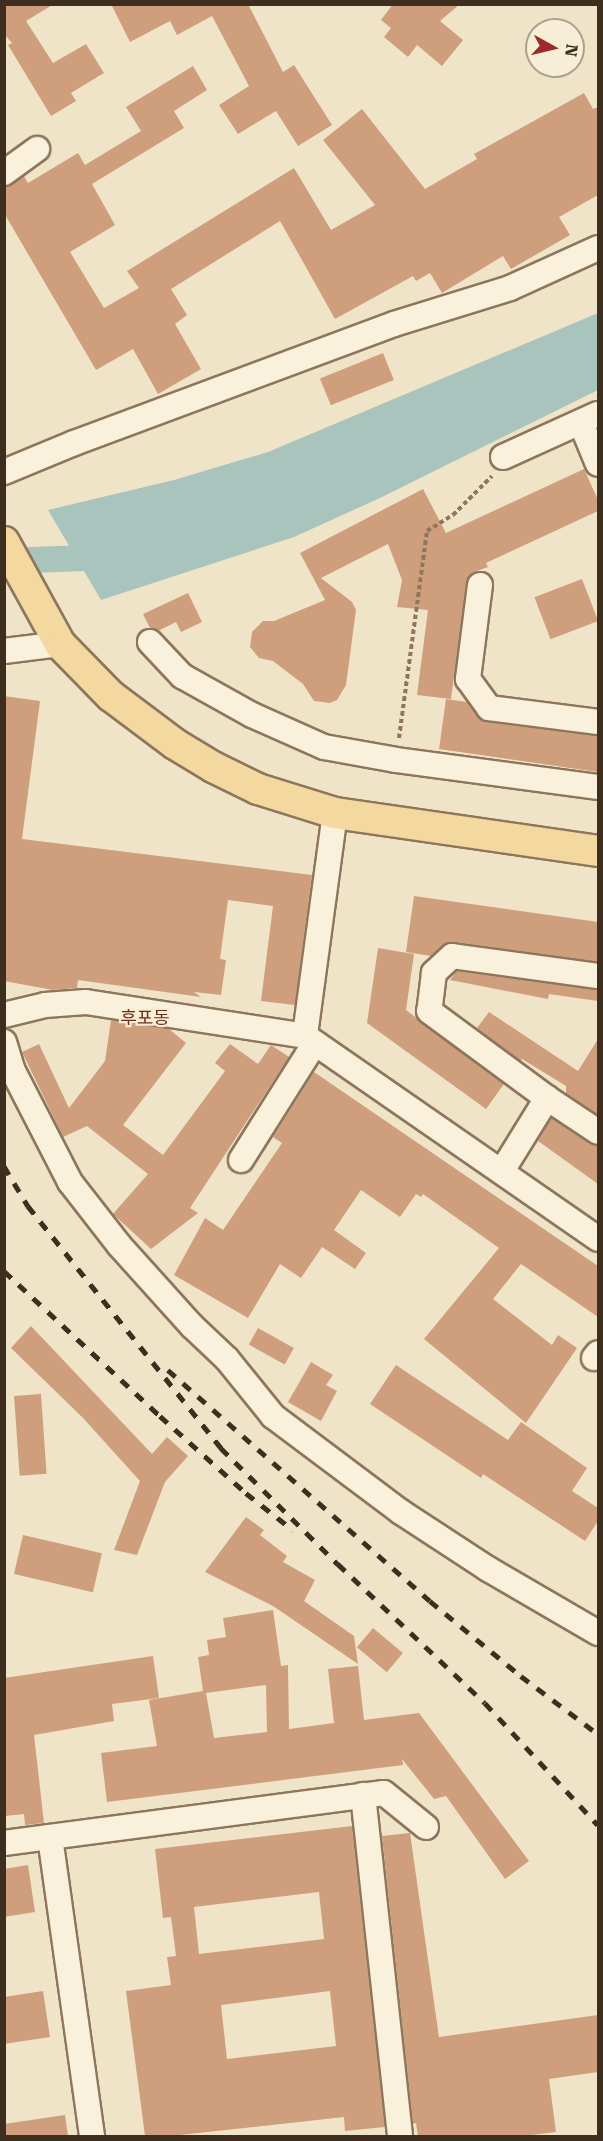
<!DOCTYPE html>
<html>
<head>
<meta charset="utf-8">
<style>
	body { margin:0 }
	#map { position:relative; width:603px; height:2141px; overflow:hidden; background:#f0e4c8; font-family:"Roboto Serif","Noto Sans KR",serif }
	div>[style] { position:absolute }
	[style*='--x'] { left:calc(var(--x)*1px); top:calc(var(--y)*1px); width:calc(var(--w)*1px); rotate:calc(var(--a)*1deg) }
	.water>* { inset:0; background:#a9c4bc }
	.canal>* { height:26px; margin:-13px; padding:0 13px; transform-origin:13px; border-radius:13px; background:#a9c4bc }
	.building>* { inset:0; background:#cf9f7d; transform-origin:0 0 }
	.path>* { height:4px; margin-top:-2px; transform-origin:0; background:repeating-linear-gradient(90deg,#8d765c 0 4.5px,transparent 0 7.5px) }
	.roads { filter:drop-shadow(2px 0 #8d765c) drop-shadow(-2px 0 #8d765c) drop-shadow(0 2px #8d765c) drop-shadow(0 -2px #8d765c) }
	.minor>* { height:24px; margin:-12px; padding:0 12px; transform-origin:12px; border-radius:12px; background:#faf1dc }
	.major>* { height:30px; margin:-15px; padding:0 15px; transform-origin:15px; border-radius:15px; background:#f3d9a0 }
	.rail>* { height:4.5px; margin-top:-2.25px; transform-origin:0; background:repeating-linear-gradient(90deg,#3d2e20 0 10px,transparent 0 20px) }
	span { translate:-50% -50%; white-space:nowrap; text-align:center; line-height:1.15; -webkit-text-stroke:4.5px #f7eed8; paint-order:stroke }
	.quarter-label { font-size:18px; color:#6b2e1e }
	.frame { position:absolute; inset:0; border:6px solid #3d2e20; pointer-events:none }
	.north { position:absolute; left:525px; top:18px; width:60px; height:60px; box-sizing:border-box; background:#f7eed8; border:2px solid #ada18e; border-radius:50%; rotate:98deg; font-size:16px; font-weight:700; line-height:24px; text-align:center; color:#3d2e20 }
	.north::after { content:''; display:block; margin:auto; width:21px; height:27px; background:#9e2a2b; clip-path:polygon(50% 0,100% 100%,50% 72%,0 100%) }
</style>
</head>
<body>
<div id="map">
	<div class="water">
		<i style="clip-path:polygon(598px 313px,598px 390px,380px 498px,294px 537px,101px 600px,48px 510px,174px 480px,268px 452px)"></i>
	</div>
	<div class="canal">
		<i style="--x:4;--y:561;--w:81;--a:-2.1"></i>
		<i style="--x:85;--y:558;--w:27;--a:-13"></i>
	</div>
	<div class="building">
		<i style="clip-path:polygon(4px 4px,54px 4px,26px 21px,53px 63px,86px 44px,104px 73px,71px 93px,76px 101px,51px 116px,8px 45px,12px 43px,4px 34px)"></i>
		<i style="clip-path:polygon(111px 4px,248px 4px,283px 72px,294px 65px,332px 125px,298px 146px,276px 111px,238px 134px,219px 105px,249px 86px,212px 16px,177px 35px,170px 21px,130px 42px)"></i>
		<i style="clip-path:polygon(393px 4px,460px 4px,440px 21px,463px 40px,442px 66px,417px 45px,408px 57px,384px 37px,391px 28px,381px 20px)"></i>
		<i style="clip-path:polygon(193px 66px,207px 90px,174px 111px,184px 128px,92px 184px,115px 225px,70px 252px,104px 308px,139px 288px,127px 271px,294px 168px,331px 230px,375px 205px,323px 140px,362px 109px,425px 189px,477px 159px,474px 154px,584px 93px,593px 109px,598px 107px,598px 195px,559px 217px,570px 235px,511px 269px,503px 256px,442px 293px,430px 273px,416px 281px,413px 276px,335px 319px,280px 221px,171px 289px,187px 315px,175px 324px,201px 369px,158px 394px,133px 349px,96px 370px,4px 213px,4px 188px,24px 176px,28px 183px,78px 153px,85px 165px,141px 131px,126px 107px)"></i>
		<i style="left:383px;top:353px;width:29px;height:68px;rotate:68deg"></i>
		<i style="clip-path:polygon(584px 469px,598px 500px,598px 511px,486px 563px,488px 567px,474px 572px,467px 579px,451px 699px,417px 695px,428px 610px,397px 607px,402px 580px,388px 544px,321px 578px,352px 602px,356px 610px,346px 685px,337px 700px,330px 703px,314px 701px,303px 684px,273px 661px,259px 658px,250px 647px,252px 632px,263px 621px,274px 621px,325px 600px,300px 553px,423px 489px,446px 533px)"></i>
		<i style="left:582px;top:579px;width:45px;height:51px;rotate:69deg"></i>
		<i style="clip-path:polygon(188px 593px,202px 622px,181px 632px,176px 622px,158px 631px,150px 628px,143px 614px)"></i>
		<i style="clip-path:polygon(4px 696px,40px 701px,22px 839px,312px 875px,295px 1005px,261px 1001px,273px 906px,228px 900px,220px 959px,226px 960px,221px 995px,194px 992px,201px 997px,78px 980px,77px 988px,53px 990px,4px 981px)"></i>
		<i style="clip-path:polygon(446px 699px,467px 702px,478px 717px,487px 722px,598px 736px,598px 772px,439px 749px)"></i>
		<i style="clip-path:polygon(414px 896px,598px 922px,598px 962px,454px 942px,443px 945px,431px 956px,406px 952px)"></i>
		<i style="clip-path:polygon(378px 948px,414px 954px,406px 1010px,504px 1084px,486px 1109px,367px 1023px)"></i>
		<i style="clip-path:polygon(457px 971px,598px 990px,598px 1001px,549px 994px,548px 999px,450px 980px)"></i>
		<i style="clip-path:polygon(489px 1012px,578px 1071px,598px 1039px,598px 1115px,566px 1094px,566px 1086px,522px 1059px,520px 1061px,477px 1028px)"></i>
		<i style="clip-path:polygon(111px 1020px,169px 1029px,186px 1043px,123px 1125px,163px 1155px,225px 1071px,215px 1063px,230px 1044px,258px 1064px,271px 1045px,289px 1057px,190px 1208px,198px 1213px,151px 1249px,113px 1214px,148px 1174px,87px 1126px,63px 1137px,22px 1052px,39px 1044px,69px 1108px,105px 1061px)"></i>
		<i style="clip-path:polygon(314px 1072px,598px 1266px,598px 1317px,521px 1264px,493px 1299px,552px 1345px,558px 1335px,577px 1348px,526px 1423px,424px 1339px,499px 1248px,423px 1194px,421px 1197px,416px 1194px,400px 1217px,361px 1190px,334px 1230px,366px 1253px,355px 1269px,322px 1247px,301px 1278px,280px 1264px,248px 1318px,174px 1275px,205px 1218px,223px 1230px,282px 1143px,273px 1137px)"></i>
		<i style="clip-path:polygon(551px 1118px,590px 1144px,598px 1146px,598px 1184px,538px 1141px)"></i>
		<i style="clip-path:polygon(31px 1326px,152px 1454px,167px 1437px,188px 1456px,165px 1482px,137px 1555px,114px 1550px,140px 1481px,83px 1418px,11px 1348px)"></i>
		<i style="left:258px;top:1328px;width:41px;height:19px;rotate:29deg"></i>
		<i style="clip-path:polygon(311px 1362px,333px 1375px,326px 1385px,337px 1391px,321px 1421px,288px 1402px)"></i>
		<i style="clip-path:polygon(396px 1365px,508px 1440px,521px 1422px,587px 1468px,572px 1491px,598px 1508px,598px 1521px,585px 1541px,483px 1474px,481px 1478px,370px 1404px)"></i>
		<i style="left:41px;top:1394px;width:80px;height:27px;rotate:86deg"></i>
		<i style="clip-path:polygon(246px 1517px,264px 1530px,260px 1535px,287px 1556px,283px 1562px,315px 1580px,304px 1601px,354px 1636px,358px 1664px,273px 1606px,205px 1572px)"></i>
		<i style="left:23px;top:1535px;width:81px;height:40px;rotate:13deg"></i>
		<i style="clip-path:polygon(evenodd,273px 1610px,281px 1666px,288px 1665px,289px 1729px,334px 1723px,328px 1669px,358px 1666px,364px 1720px,419px 1713px,529px 1861px,505px 1879px,446px 1796px,434px 1799px,402px 1759px,403px 1765px,107px 1802px,101px 1753px,157px 1746px,149px 1700px,203px 1691px,198px 1657px,209px 1655px,207px 1640px,226px 1637px,223px 1618px,273px 1610px,266px 1685px,267px 1732px,214px 1738px,206px 1693px,266px 1685px)"></i>
		<i style="left:373px;top:1628px;width:39px;height:25px;rotate:40deg"></i>
		<i style="clip-path:polygon(153px 1656px,159px 1698px,112px 1704px,114px 1721px,34px 1735px,44px 1823px,25px 1825px,24px 1814px,5px 1816px,4px 1678px)"></i>
		<i style="clip-path:polygon(evenodd,352px 1826px,385px 2127px,345px 2131px,344px 2117px,171px 2136px,145px 2136px,126px 1991px,171px 1985px,167px 1957px,176px 1956px,171px 1917px,163px 1918px,155px 1849px,352px 1826px,319px 1892px,324px 1939px,199px 1954px,194px 1907px,319px 1892px,352px 1826px,330px 1991px,336px 2046px,227px 2059px,221px 2005px,330px 1991px)"></i>
		<i style="clip-path:polygon(410px 1833px,439px 2037px,598px 2015px,598px 2072px,549px 2079px,556px 2132px,524px 2136px,418px 2136px,416px 2123px,413px 2124px,382px 1836px)"></i>
		<i style="clip-path:polygon(28px 1865px,35px 1912px,4px 1917px,4px 1869px)"></i>
		<i style="clip-path:polygon(43px 1991px,50px 2037px,4px 2044px,4px 1997px)"></i>
		<i style="clip-path:polygon(65px 2115px,68px 2136px,4px 2136px,4px 2124px)"></i>
	</div>
	<div class="path">
		<i style="--x:399;--y:738;--w:209;--a:-82.3"></i>
		<i style="--x:427;--y:531;--w:31;--a:-32"></i>
		<i style="--x:453;--y:515;--w:55;--a:-45"></i>
	</div>
	<div class="roads">
		<div class="minor">
			<i style="--x:4;--y:173;--w:41;--a:-36"></i>
			<i style="--x:581;--y:423;--w:44;--a:67.5"></i>
			<i style="--x:503;--y:457;--w:104;--a:-24.4"></i>
			<i style="--x:4;--y:472;--w:76;--a:-22.5"></i>
			<i style="--x:74;--y:443;--w:341;--a:-20.4"></i>
			<i style="--x:394;--y:324;--w:121;--a:-17.2"></i>
			<i style="--x:510;--y:288;--w:97;--a:-24.4"></i>
			<i style="--x:480;--y:585;--w:95;--a:97.3"></i>
			<i style="--x:468;--y:679;--w:36;--a:54"></i>
			<i style="--x:489;--y:708;--w:110;--a:7.3"></i>
			<i style="--x:150;--y:642;--w:47;--a:46.7"></i>
			<i style="--x:182;--y:676;--w:80;--a:29.1"></i>
			<i style="--x:252;--y:715;--w:79;--a:24"></i>
			<i style="--x:324;--y:747;--w:73;--a:10.2"></i>
			<i style="--x:396;--y:760;--w:204;--a:7.6"></i>
			<i style="--x:4;--y:651;--w:56;--a:-7.1"></i>
			<i style="--x:335;--y:813;--w:225;--a:97.7"></i>
			<i style="--x:305;--y:1036;--w:356;--a:34.7"></i>
			<i style="--x:598;--y:976;--w:147;--a:-172.2"></i>
			<i style="--x:452;--y:956;--w:25;--a:137"></i>
			<i style="--x:434;--y:973;--w:38;--a:97"></i>
			<i style="--x:429;--y:1011;--w:147;--a:36.4"></i>
			<i style="--x:547;--y:1098;--w:61;--a:33.7"></i>
			<i style="--x:4;--y:1015;--w:42;--a:-13.7"></i>
			<i style="--x:45;--y:1005;--w:41;--a:-4.2"></i>
			<i style="--x:86;--y:1002;--w:222;--a:8.8"></i>
			<i style="--x:4;--y:1042;--w:28;--a:73"></i>
			<i style="--x:12;--y:1069;--w:127;--a:62.8"></i>
			<i style="--x:70;--y:1182;--w:80;--a:52.1"></i>
			<i style="--x:119;--y:1245;--w:109;--a:48"></i>
			<i style="--x:192;--y:1326;--w:48;--a:43.3"></i>
			<i style="--x:227;--y:1359;--w:73;--a:51.1"></i>
			<i style="--x:273;--y:1416;--w:160;--a:36.9"></i>
			<i style="--x:401;--y:1512;--w:104;--a:33.2"></i>
			<i style="--x:488;--y:1569;--w:127;--a:30.2"></i>
			<i style="--x:241;--y:1160;--w:138;--a:-57.7"></i>
			<i style="--x:502;--y:1171;--w:86;--a:-58.3"></i>
			<i style="--x:594;--y:1358;--w:6;--a:-51"></i>
			<i style="--x:363;--y:1795;--w:343;--a:83.8"></i>
			<i style="--x:50;--y:1837;--w:302;--a:82"></i>
			<i style="--x:4;--y:1843;--w:383;--a:-7.5"></i>
			<i style="--x:384;--y:1793;--w:54;--a:39"></i>
		</div>
		<div class="major">
			<i style="--x:4;--y:542;--w:116;--a:61.2"></i>
			<i style="--x:60;--y:644;--w:73;--a:45.6"></i>
			<i style="--x:111;--y:696;--w:80;--a:36.9"></i>
			<i style="--x:175;--y:744;--w:44;--a:31.2"></i>
			<i style="--x:213;--y:767;--w:50;--a:26.1"></i>
			<i style="--x:258;--y:789;--w:81;--a:17.3"></i>
			<i style="--x:335;--y:813;--w:266;--a:8.2"></i>
		</div>
	</div>
	<div class="rail">
		<i style="--x:4;--y:1166;--w:47;--a:59"></i>
		<i style="--x:28;--y:1206;--w:310;--a:51.4"></i>
		<i style="--x:221;--y:1448;--w:165;--a:44.8"></i>
		<i style="--x:338;--y:1564;--w:202;--a:43.4"></i>
		<i style="--x:485;--y:1703;--w:166;--a:47.2"></i>
		<i style="--x:4;--y:1271;--w:213;--a:42.9"></i>
		<i style="--x:160;--y:1416;--w:115;--a:41.8"></i>
		<i style="--x:246;--y:1493;--w:60;--a:38.2"></i>
		<i style="--x:168;--y:1370;--w:349;--a:41.4"></i>
		<i style="--x:430;--y:1601;--w:118;--a:39.5"></i>
		<i style="--x:521;--y:1676;--w:96;--a:37"></i>
	</div>
	<div class="quarter-label">
		<span style="left:145px;top:1018px">후포동</span>
	</div>
	<div class="frame"></div>
	<div class="north">N</div>
</div>
</body>
</html>
